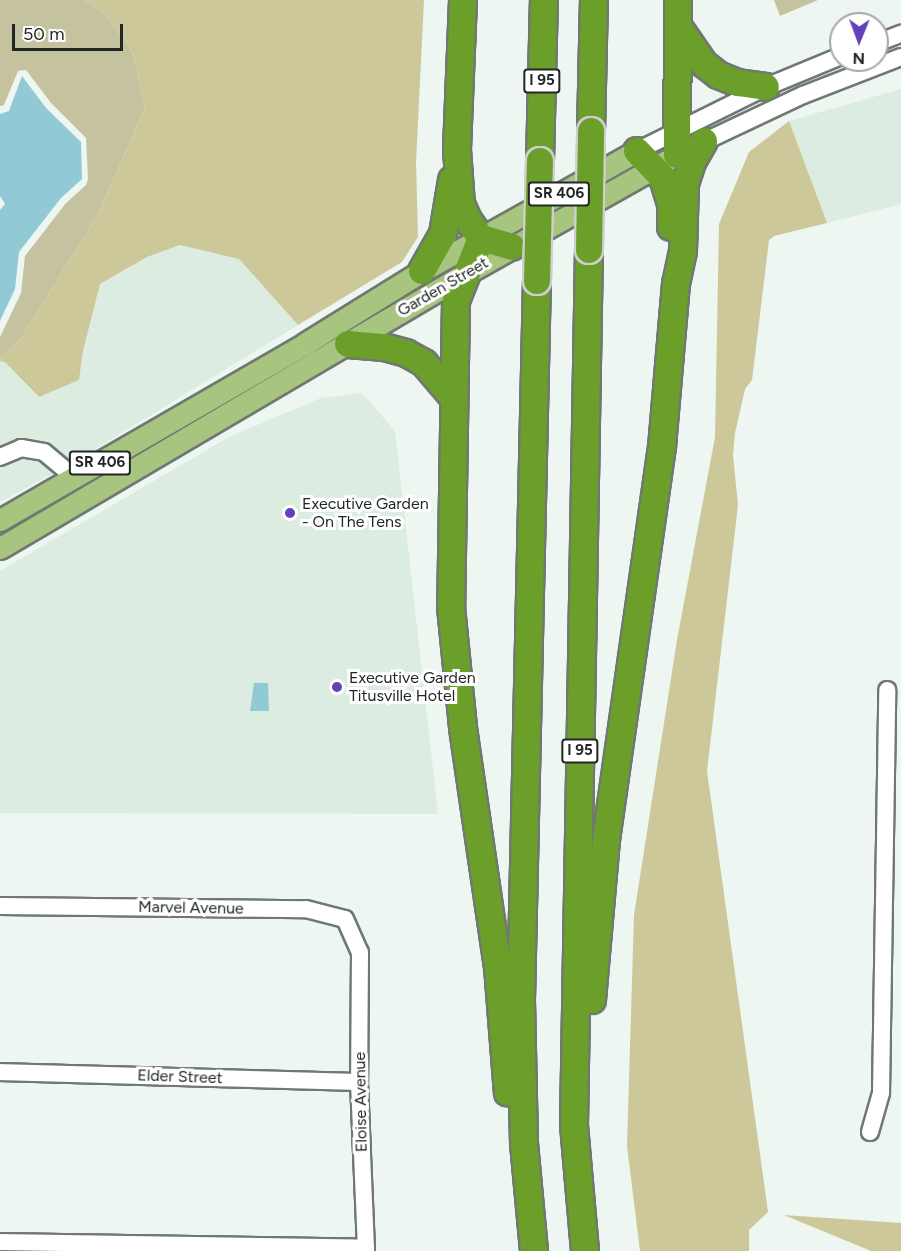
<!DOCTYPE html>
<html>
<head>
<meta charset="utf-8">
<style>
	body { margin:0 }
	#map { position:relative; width:901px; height:1251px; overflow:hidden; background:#edf6f0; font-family:Figtree,sans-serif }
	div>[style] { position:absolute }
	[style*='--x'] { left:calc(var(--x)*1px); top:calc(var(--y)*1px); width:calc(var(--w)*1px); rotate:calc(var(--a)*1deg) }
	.built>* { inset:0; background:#dcece1 }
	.green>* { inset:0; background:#c5c2a0 }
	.forest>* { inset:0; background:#ccc89a }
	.water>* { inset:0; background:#91cad5 }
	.roads { filter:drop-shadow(2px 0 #6f7872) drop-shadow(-2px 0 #6f7872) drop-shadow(0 2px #6f7872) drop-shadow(0 -2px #6f7872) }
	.minor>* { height:16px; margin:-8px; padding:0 8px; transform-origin:8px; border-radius:8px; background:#fff }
	.major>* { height:21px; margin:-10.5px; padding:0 10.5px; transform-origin:10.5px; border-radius:10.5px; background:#a7c57f }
	.highway>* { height:26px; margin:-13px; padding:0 13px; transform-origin:13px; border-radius:13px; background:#6c9f29 }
	.bridges { filter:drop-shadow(2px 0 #cecfcf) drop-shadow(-2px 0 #cecfcf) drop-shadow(0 2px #cecfcf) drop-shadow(0 -2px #cecfcf) }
	.highway-bridge>* { height:26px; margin:-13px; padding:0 13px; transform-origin:13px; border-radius:13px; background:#6c9f29 }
	.dots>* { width:16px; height:16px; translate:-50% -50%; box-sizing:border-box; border:3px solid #fff; border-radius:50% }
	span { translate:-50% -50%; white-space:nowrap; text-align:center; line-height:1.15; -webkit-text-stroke:6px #fff; paint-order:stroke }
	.shield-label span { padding:2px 4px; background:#fff; border:2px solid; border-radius:4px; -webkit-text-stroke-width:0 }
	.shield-label { font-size:15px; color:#222624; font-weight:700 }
	.street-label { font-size:16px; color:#222624 }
	.poi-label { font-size:16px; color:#222624 }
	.left { translate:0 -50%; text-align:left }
	.north { position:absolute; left:829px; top:12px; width:60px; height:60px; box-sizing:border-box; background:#fff; border:2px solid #a7a8a7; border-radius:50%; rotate:181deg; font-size:16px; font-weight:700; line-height:24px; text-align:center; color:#222624 }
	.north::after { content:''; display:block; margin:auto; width:21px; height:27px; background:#6242ba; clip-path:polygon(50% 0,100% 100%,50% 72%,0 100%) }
	.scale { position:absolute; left:12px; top:24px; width:111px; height:27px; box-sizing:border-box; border:3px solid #222624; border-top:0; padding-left:8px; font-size:18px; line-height:21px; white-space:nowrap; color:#222624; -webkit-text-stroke:4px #fff; paint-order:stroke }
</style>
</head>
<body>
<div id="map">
	<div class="built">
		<i style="clip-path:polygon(901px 89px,901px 204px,827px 223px,789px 121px)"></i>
		<i style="clip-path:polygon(180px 245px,239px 259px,298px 325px,71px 464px,45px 444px,22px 440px,0 447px,0 361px,5px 361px,39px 397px,79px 380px,83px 351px,100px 284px,147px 257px)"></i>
		<i style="clip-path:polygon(362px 393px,395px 431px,438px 814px,0 813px,0 571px,229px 437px,321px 398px)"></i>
		<i style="clip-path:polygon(22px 457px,41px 460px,56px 472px,0 502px,0 466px)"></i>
	</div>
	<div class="green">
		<i style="clip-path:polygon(0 0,84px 0,105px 14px,133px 53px,145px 108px,98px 214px,22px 337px,0 358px,0 337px,21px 293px,25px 256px,66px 203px,86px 185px,88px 179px,86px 138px,51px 103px,26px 70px,18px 71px,4px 105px,0 106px)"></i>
		<i style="clip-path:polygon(774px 0,818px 0,780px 16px)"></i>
	</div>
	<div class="forest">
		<i style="clip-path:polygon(84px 0,424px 0,416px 162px,418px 237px,402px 262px,298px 325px,239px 259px,180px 245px,147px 257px,100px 284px,83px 351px,79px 380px,39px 397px,5px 362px,0 361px,0 358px,22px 337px,98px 214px,145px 108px,133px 53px,105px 14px)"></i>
		<i style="clip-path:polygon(789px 121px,827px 223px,774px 236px,769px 240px,752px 380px,745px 389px,735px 433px,733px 455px,738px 505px,707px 771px,768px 1212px,749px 1230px,749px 1251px,640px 1251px,627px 1146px,634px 915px,677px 640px,715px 437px,719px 224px,749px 152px)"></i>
		<i style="clip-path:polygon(784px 1215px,901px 1223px,901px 1251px,871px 1251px)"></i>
	</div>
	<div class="water">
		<i style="clip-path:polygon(22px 76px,46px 108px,81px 142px,82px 179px,61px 198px,19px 252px,15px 289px,0 321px,0 210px,5px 204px,0 196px,0 114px,9px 111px)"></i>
		<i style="clip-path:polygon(254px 683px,268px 683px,269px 711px,250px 711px)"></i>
	</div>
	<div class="roads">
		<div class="minor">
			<i style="--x:877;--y:43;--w:26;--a:-21"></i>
			<i style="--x:697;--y:145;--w:117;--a:-25.3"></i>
			<i style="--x:803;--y:95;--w:105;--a:-21.2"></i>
			<i style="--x:637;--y:151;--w:144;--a:-26.4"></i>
			<i style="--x:766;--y:87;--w:81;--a:-22.5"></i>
			<i style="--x:0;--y:457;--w:23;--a:-23"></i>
			<i style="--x:21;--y:448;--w:23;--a:10"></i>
			<i style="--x:44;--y:452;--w:40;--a:40"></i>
			<i style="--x:0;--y:906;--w:306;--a:0.6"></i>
			<i style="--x:306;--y:909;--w:40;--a:14.4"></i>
			<i style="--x:345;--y:919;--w:36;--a:66"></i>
			<i style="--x:360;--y:952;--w:130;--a:90.4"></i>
			<i style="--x:359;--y:1082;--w:169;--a:87.6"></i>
			<i style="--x:0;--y:1072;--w:359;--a:1.6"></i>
			<i style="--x:870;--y:1132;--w:41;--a:-74.2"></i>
			<i style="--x:881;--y:1093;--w:403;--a:-89.1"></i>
			<i style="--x:0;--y:1242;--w:365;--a:0.9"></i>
		</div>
		<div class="major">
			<i style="--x:0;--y:520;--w:354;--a:-30"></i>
			<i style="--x:306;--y:343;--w:137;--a:-31.8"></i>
			<i style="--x:422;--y:271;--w:246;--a:-29.2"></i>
			<i style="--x:0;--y:548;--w:540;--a:-30.51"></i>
			<i style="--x:465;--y:274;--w:231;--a:-29.3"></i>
		</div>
		<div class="highway">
			<i style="--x:463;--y:0;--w:150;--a:92.3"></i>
			<i style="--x:457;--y:150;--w:54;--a:85.8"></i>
			<i style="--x:461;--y:204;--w:17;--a:66"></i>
			<i style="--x:468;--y:220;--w:22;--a:54"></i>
			<i style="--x:481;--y:238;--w:32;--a:16"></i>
			<i style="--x:678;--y:26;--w:46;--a:55.6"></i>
			<i style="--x:704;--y:64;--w:18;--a:38"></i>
			<i style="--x:718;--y:75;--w:22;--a:22"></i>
			<i style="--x:738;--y:83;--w:28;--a:8"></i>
			<i style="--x:591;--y:131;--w:131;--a:-88.7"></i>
			<i style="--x:637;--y:151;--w:37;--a:46"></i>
			<i style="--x:663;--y:178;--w:27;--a:73"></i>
			<i style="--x:671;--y:204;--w:23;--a:90"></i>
			<i style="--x:677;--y:155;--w:155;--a:-89.6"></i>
			<i style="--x:540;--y:161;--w:161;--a:-88.6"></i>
			<i style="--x:481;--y:238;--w:68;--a:111.6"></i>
			<i style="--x:456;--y:301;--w:306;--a:90.9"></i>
			<i style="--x:451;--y:607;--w:122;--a:84.3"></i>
			<i style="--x:463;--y:728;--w:242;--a:81.7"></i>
			<i style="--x:498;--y:967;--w:126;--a:85.5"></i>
			<i style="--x:422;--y:271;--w:43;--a:-60.4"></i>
			<i style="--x:443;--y:234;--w:55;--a:-80.5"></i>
			<i style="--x:348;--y:344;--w:36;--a:5"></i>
			<i style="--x:384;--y:347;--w:23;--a:15"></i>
			<i style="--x:406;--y:353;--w:21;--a:29"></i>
			<i style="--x:424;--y:363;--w:45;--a:49.5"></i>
			<i style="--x:592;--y:1000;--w:161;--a:-85"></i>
			<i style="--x:606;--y:840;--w:397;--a:-81.9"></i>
			<i style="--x:662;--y:447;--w:164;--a:-85.1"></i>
			<i style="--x:676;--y:284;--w:34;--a:-78"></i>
			<i style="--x:683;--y:251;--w:67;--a:-88.3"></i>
			<i style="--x:685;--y:184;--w:23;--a:-72"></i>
			<i style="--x:692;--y:162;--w:24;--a:-60"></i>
			<i style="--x:534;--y:1251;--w:107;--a:-95.3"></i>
			<i style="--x:524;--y:1144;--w:144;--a:-91.2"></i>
			<i style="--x:521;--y:1000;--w:719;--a:-88.73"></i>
			<i style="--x:585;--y:1251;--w:126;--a:-95"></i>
			<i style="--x:574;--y:1125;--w:875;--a:-89.02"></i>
		</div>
	</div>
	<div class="bridges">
		<div class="highway-bridge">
			<i style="--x:589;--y:250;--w:119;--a:-89"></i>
			<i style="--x:537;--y:281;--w:120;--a:-88.6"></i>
		</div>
	</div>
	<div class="dots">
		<i style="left:290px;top:513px;background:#6242ba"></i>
		<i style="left:337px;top:687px;background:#6242ba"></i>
	</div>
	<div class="shield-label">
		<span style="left:542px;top:81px">I 95</span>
		<span style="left:559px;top:194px">SR 406</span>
		<span style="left:100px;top:463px">SR 406</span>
		<span style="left:580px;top:751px">I 95</span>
	</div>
	<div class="street-label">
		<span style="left:443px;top:287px;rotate:-30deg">Garden Street</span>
		<span style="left:191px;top:908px;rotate:1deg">Marvel Avenue</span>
		<span style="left:180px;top:1077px;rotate:2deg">Elder Street</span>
		<span style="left:361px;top:1102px;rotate:-91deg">Eloise Avenue</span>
	</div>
	<div class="poi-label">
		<span class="left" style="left:302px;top:513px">Executive Garden<br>- On The Tens</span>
		<span class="left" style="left:349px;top:687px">Executive Garden<br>Titusville Hotel</span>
	</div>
	<div class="north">N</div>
	<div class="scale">50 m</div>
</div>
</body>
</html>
